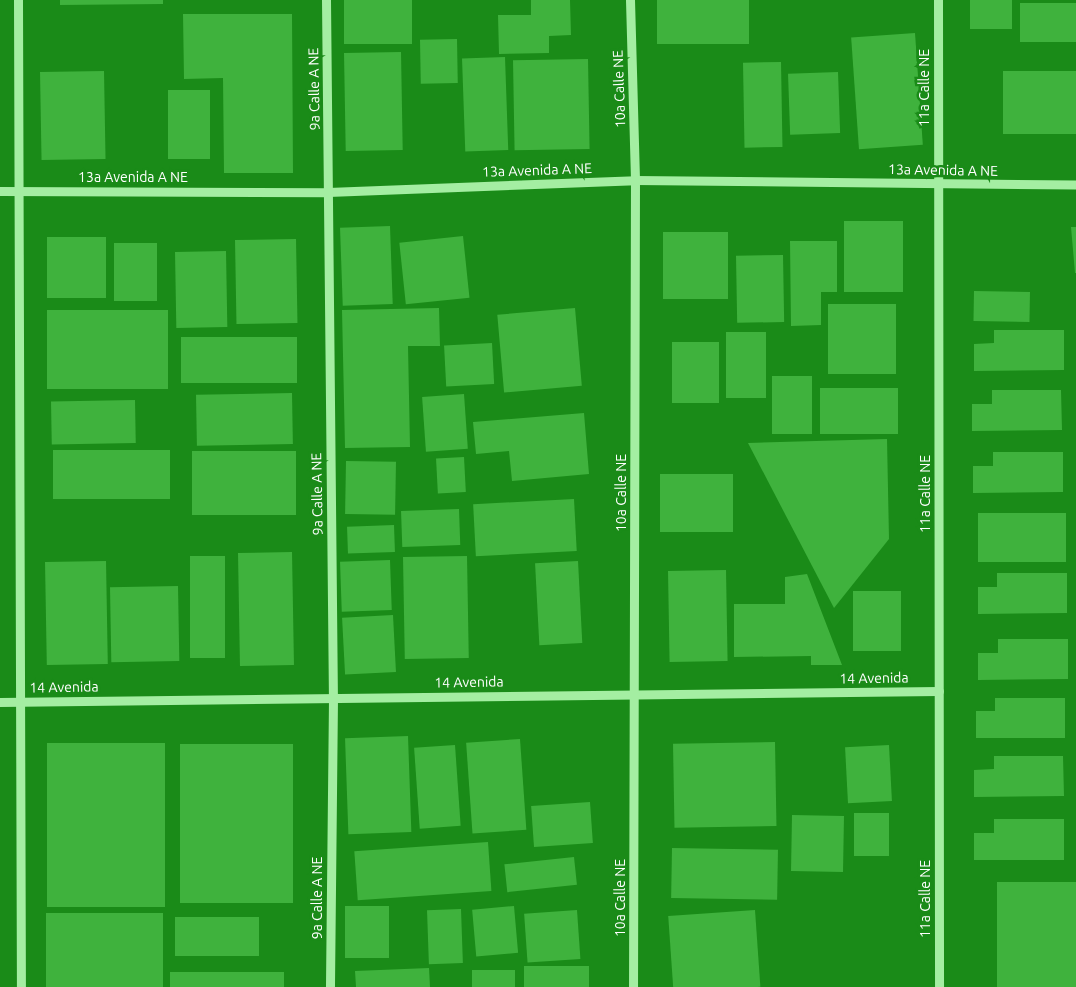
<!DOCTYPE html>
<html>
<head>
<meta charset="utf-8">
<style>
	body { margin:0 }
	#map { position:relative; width:1076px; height:987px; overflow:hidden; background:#1a8b18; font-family:Ubuntu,sans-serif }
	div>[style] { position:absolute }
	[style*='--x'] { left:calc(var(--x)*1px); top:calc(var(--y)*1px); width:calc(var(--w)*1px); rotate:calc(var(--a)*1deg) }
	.building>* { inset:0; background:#3fb23d; transform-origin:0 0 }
	.minor>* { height:9px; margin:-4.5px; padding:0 4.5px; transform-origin:4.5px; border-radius:4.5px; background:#a4eea2 }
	span { translate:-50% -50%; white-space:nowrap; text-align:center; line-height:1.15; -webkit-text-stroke:5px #1a8b18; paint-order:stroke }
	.street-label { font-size:14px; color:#fff }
</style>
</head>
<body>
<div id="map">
	<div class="building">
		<i style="clip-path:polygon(60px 0,163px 0,163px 4px,60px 5px)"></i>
		<i style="left:344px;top:0;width:68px;height:44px"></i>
		<i style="clip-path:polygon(531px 0,570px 0,571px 35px,549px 36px,549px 53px,499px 54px,498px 15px,531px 15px)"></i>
		<i style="left:657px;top:0;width:92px;height:44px"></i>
		<i style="left:970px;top:0;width:42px;height:29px"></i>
		<i style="left:1020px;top:3px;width:56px;height:39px"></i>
		<i style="clip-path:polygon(183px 14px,292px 14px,293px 173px,224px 173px,223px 78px,184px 79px)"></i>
		<i style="left:915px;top:33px;width:112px;height:64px;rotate:86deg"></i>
		<i style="left:457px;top:39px;width:44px;height:37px;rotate:89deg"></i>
		<i style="left:401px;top:52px;width:98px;height:57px;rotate:89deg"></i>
		<i style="left:505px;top:57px;width:93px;height:43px;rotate:88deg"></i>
		<i style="left:588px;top:59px;width:90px;height:75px;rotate:89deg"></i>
		<i style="left:781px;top:62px;width:85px;height:38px;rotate:89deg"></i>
		<i style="left:104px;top:71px;width:88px;height:64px;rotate:89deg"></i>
		<i style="left:1003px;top:71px;width:73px;height:63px"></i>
		<i style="left:838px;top:72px;width:61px;height:50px;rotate:88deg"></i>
		<i style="left:168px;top:90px;width:42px;height:69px"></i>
		<i style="left:844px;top:221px;width:59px;height:71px"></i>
		<i style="left:390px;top:226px;width:78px;height:50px;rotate:88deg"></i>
		<i style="clip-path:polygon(1071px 227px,1076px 227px,1076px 273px,1075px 273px)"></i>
		<i style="left:728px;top:232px;width:67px;height:65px;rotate:90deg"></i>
		<i style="left:463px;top:236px;width:62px;height:64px;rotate:84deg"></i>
		<i style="left:47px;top:237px;width:59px;height:61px"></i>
		<i style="left:296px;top:239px;width:84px;height:61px;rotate:89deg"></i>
		<i style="clip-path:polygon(790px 241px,837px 241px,837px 292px,821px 292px,821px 325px,791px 326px)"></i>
		<i style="left:157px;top:243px;width:58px;height:43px;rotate:90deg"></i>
		<i style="left:226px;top:251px;width:76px;height:51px;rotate:89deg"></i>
		<i style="left:783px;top:255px;width:67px;height:47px;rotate:89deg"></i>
		<i style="left:974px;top:291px;width:56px;height:30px;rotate:1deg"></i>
		<i style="left:828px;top:304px;width:68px;height:70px"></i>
		<i style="clip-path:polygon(439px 308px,440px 346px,408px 346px,410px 447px,345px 448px,342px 310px)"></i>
		<i style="left:575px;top:308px;width:78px;height:78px;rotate:85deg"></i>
		<i style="left:168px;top:310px;width:79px;height:121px;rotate:90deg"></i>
		<i style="clip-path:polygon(994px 330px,1064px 330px,1064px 370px,974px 371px,974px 344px,994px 343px)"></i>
		<i style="left:726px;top:332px;width:40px;height:66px"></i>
		<i style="left:297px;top:337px;width:46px;height:116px;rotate:90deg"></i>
		<i style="left:672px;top:342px;width:47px;height:61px"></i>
		<i style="left:492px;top:343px;width:41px;height:48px;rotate:87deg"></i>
		<i style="left:772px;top:376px;width:40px;height:58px"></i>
		<i style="left:820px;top:388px;width:78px;height:46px"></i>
		<i style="clip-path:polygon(992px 390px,1061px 390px,1062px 430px,972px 431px,972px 404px,992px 404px)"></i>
		<i style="left:292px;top:393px;width:51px;height:96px;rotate:89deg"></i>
		<i style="left:464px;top:394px;width:55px;height:42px;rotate:86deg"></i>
		<i style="left:135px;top:400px;width:43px;height:84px;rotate:89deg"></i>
		<i style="clip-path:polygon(584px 413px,589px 474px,512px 481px,509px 451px,476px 454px,473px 422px)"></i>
		<i style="clip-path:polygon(887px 439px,889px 539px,834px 608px,748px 443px)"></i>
		<i style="left:170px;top:450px;width:49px;height:117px;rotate:90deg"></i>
		<i style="left:296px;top:451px;width:64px;height:104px;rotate:90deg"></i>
		<i style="clip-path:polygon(993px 452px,1063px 452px,1063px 492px,973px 493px,973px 466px,993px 466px)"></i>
		<i style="left:464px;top:457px;width:35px;height:28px;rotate:87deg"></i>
		<i style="left:346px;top:461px;width:50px;height:53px;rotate:1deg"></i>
		<i style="left:660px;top:474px;width:73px;height:58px"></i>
		<i style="left:574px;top:499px;width:52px;height:101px;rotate:87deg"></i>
		<i style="left:459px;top:509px;width:36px;height:58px;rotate:88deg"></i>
		<i style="left:978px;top:513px;width:88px;height:49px"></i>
		<i style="left:394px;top:525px;width:27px;height:47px;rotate:88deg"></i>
		<i style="left:292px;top:552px;width:113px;height:54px;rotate:89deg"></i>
		<i style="left:190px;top:556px;width:35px;height:102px"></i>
		<i style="left:467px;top:556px;width:102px;height:64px;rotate:89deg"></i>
		<i style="left:390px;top:560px;width:50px;height:50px;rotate:88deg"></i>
		<i style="left:106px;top:561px;width:103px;height:61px;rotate:89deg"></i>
		<i style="left:578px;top:561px;width:82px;height:43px;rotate:87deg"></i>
		<i style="left:726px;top:570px;width:91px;height:58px;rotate:89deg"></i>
		<i style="clip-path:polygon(997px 573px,1067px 573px,1067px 613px,978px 614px,978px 587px,997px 587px)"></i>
		<i style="clip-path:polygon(807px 574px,842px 665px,811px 665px,811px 656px,734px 657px,734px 604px,785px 604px,785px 577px)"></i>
		<i style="left:178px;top:586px;width:75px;height:68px;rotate:89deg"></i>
		<i style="left:853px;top:591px;width:48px;height:60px"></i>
		<i style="left:393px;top:615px;width:57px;height:51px;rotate:87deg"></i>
		<i style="clip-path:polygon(998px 639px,1068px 639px,1068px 679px,978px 680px,978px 653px,998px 653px)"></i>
		<i style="clip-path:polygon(995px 698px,1065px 698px,1065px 738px,976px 738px,976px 711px,995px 711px)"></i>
		<i style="left:408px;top:736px;width:96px;height:63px;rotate:88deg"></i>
		<i style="left:520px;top:739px;width:91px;height:54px;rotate:86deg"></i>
		<i style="left:775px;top:742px;width:84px;height:102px;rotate:89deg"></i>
		<i style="left:47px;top:743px;width:118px;height:164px"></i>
		<i style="left:180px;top:744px;width:113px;height:159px"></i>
		<i style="left:455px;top:745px;width:81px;height:41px;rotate:86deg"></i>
		<i style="left:889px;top:745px;width:56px;height:44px;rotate:87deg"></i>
		<i style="clip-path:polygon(994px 756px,1063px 756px,1064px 796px,974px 797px,974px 770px,994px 769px)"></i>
		<i style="left:590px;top:802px;width:41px;height:59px;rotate:86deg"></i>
		<i style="left:854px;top:813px;width:35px;height:43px"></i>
		<i style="left:792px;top:815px;width:52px;height:56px;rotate:1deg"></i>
		<i style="clip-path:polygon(994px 819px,1064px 819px,1064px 860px,974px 860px,974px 833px,994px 833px)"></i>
		<i style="left:488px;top:842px;width:49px;height:134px;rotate:86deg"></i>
		<i style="left:672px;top:848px;width:106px;height:50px;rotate:1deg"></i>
		<i style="left:574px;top:857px;width:28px;height:70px;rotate:84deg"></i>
		<i style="left:1076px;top:882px;width:105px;height:79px;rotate:90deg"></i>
		<i style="left:345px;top:906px;width:44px;height:52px"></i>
		<i style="left:514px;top:906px;width:47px;height:42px;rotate:85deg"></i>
		<i style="left:461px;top:909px;width:54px;height:34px;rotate:88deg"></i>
		<i style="left:577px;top:910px;width:49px;height:53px;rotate:86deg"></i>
		<i style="left:755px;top:910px;width:77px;height:87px;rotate:86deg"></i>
		<i style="left:46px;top:913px;width:117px;height:74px"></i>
		<i style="left:175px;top:917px;width:84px;height:39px"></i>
		<i style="left:524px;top:966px;width:65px;height:21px"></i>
		<i style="clip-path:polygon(429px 968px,430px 987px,356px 987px,355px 971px)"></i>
		<i style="left:515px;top:970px;width:17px;height:43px;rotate:90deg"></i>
		<i style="left:170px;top:972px;width:114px;height:15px"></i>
	</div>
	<div class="minor">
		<i style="--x:18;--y:0;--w:987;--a:89.83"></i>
		<i style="--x:326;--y:0;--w:698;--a:89.43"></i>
		<i style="--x:333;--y:698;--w:289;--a:90.6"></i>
		<i style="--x:630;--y:0;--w:180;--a:88.4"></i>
		<i style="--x:635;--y:180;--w:807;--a:90.14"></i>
		<i style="--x:938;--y:0;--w:987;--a:89.94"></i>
		<i style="--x:0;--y:191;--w:328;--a:0.2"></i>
		<i style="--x:328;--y:192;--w:307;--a:-2.2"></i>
		<i style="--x:635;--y:180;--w:441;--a:0.6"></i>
		<i style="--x:0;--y:702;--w:939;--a:-0.67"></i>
	</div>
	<div class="street-label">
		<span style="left:924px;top:88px;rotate:-90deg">11a Calle NE</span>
		<span style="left:314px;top:89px;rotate:-91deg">9a Calle A NE</span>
		<span style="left:619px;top:89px;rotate:-92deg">10a Calle NE</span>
		<span style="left:537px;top:170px;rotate:-2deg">13a Avenida A NE</span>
		<span style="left:943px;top:170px;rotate:1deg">13a Avenida A NE</span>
		<span style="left:133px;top:177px">13a Avenida A NE</span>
		<span style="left:621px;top:493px;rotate:-90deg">10a Calle NE</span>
		<span style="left:317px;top:494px;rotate:-91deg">9a Calle A NE</span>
		<span style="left:925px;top:494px;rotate:-90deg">11a Calle NE</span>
		<span style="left:874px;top:678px;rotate:-1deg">14 Avenida</span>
		<span style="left:469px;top:682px;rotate:-1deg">14 Avenida</span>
		<span style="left:64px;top:687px;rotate:-1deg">14 Avenida</span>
		<span style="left:317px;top:898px;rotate:-90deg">9a Calle A NE</span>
		<span style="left:620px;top:898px;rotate:-90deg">10a Calle NE</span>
		<span style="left:925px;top:899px;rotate:-90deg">11a Calle NE</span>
	</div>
</div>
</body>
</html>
